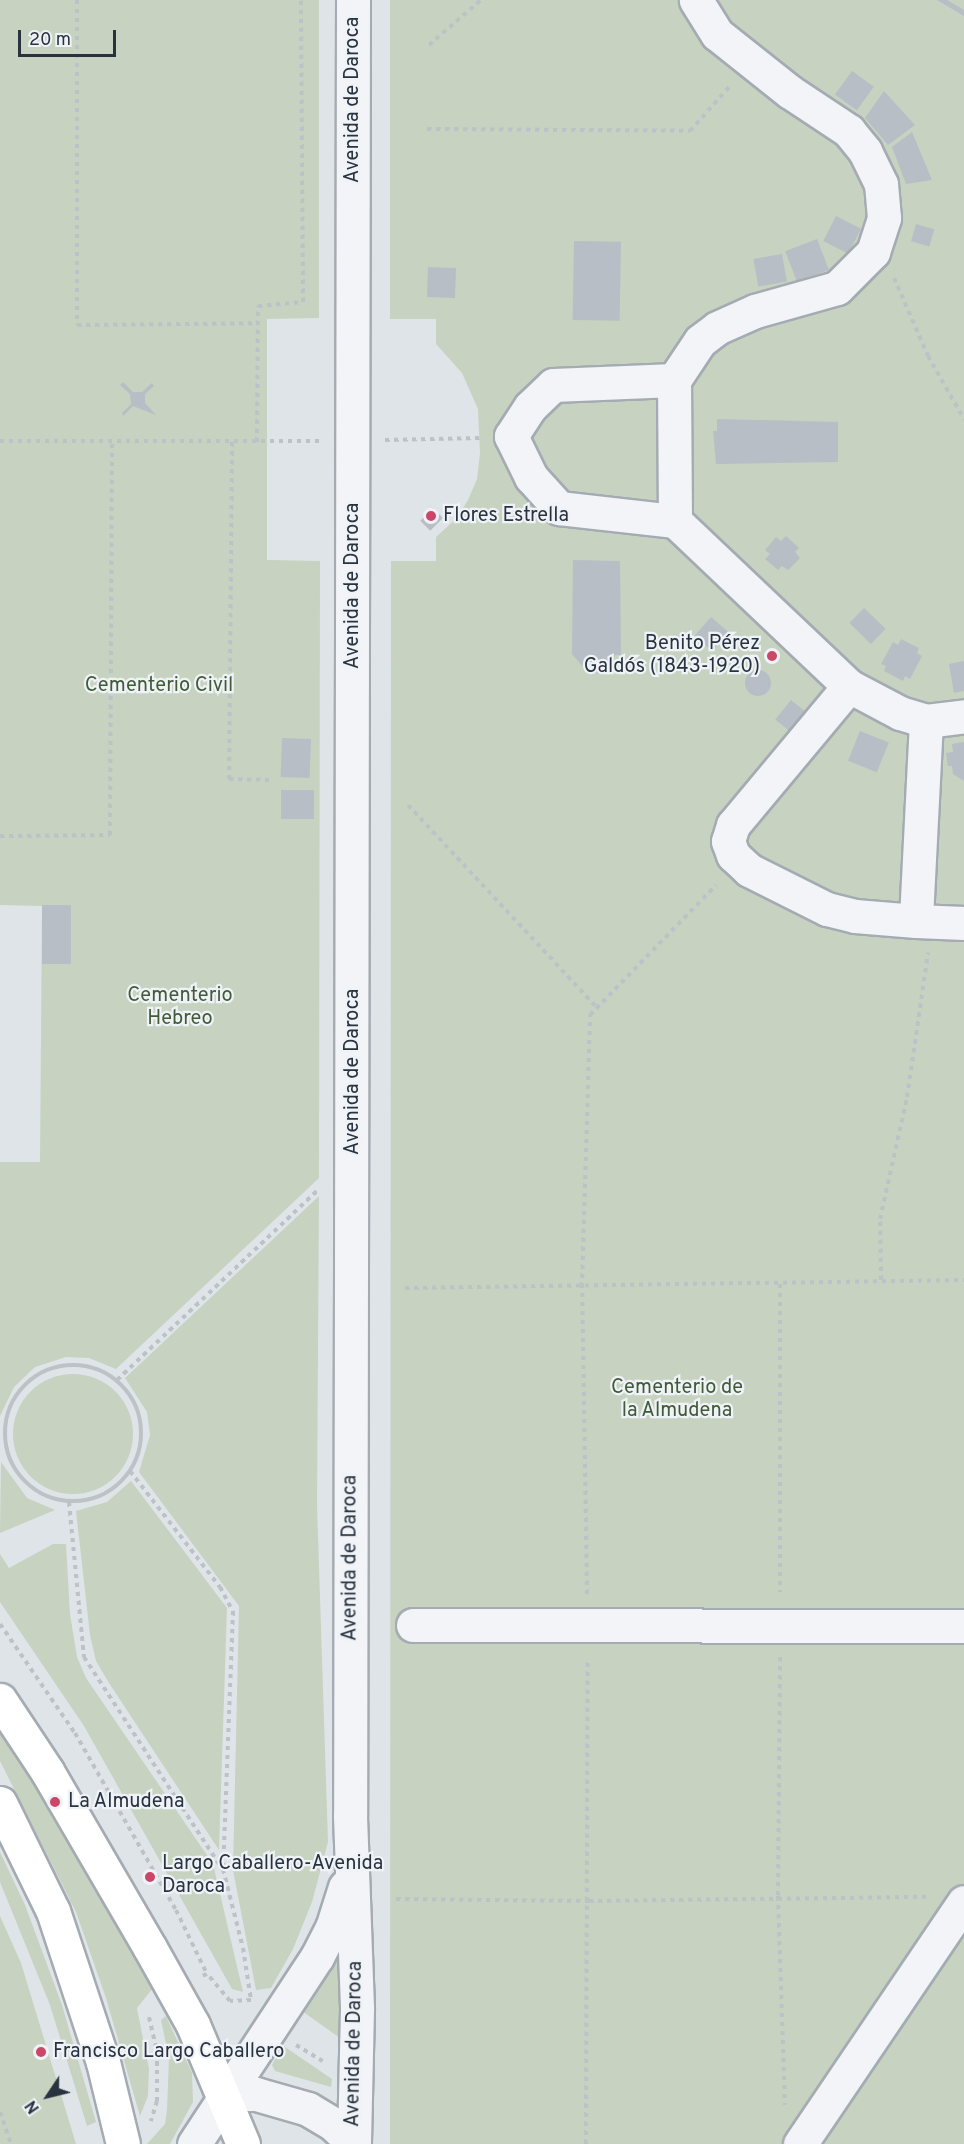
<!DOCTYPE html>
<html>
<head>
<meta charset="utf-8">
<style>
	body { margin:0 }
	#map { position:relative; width:964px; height:2144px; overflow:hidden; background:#dfe4e8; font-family:Overpass,sans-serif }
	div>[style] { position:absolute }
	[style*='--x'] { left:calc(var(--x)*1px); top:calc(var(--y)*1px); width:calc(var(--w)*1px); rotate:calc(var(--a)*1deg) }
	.green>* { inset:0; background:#c7d2c1 }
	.round { border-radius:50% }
	.building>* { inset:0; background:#b7bec5; transform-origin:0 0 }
	.path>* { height:4px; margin-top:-2px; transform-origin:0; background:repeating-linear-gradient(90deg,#bdc2c7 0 4.5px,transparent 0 9px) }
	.path>.ring { margin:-2px; padding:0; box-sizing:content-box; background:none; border:4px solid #bdc2c7; border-radius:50% }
	.roads { filter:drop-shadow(2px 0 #a4abb2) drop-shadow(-2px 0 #a4abb2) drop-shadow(0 2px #a4abb2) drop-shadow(0 -2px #a4abb2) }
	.minor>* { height:33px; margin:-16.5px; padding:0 16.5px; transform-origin:16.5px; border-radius:16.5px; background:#f2f4f7 }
	.major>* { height:33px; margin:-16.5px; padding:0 16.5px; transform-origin:16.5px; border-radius:16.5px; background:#fff }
	.dots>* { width:16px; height:16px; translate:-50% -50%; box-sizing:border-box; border:3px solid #eff2f6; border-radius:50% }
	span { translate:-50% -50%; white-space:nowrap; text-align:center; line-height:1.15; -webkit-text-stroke:4.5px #eff2f6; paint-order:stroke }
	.street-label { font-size:20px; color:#28333f }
	.poi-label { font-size:20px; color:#28333f }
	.left { translate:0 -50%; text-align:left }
	.right { translate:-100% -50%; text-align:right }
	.park-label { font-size:20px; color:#415b36 }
	.north { position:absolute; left:18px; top:2066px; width:60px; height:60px; -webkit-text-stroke:4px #eff2f6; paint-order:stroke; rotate:235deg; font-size:16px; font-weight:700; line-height:24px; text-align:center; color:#28333f }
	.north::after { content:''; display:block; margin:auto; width:21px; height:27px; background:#28333f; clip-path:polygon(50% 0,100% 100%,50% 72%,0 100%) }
	.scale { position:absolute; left:18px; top:30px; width:98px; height:27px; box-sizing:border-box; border:3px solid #28333f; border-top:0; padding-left:8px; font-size:18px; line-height:21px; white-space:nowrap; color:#28333f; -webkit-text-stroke:4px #eff2f6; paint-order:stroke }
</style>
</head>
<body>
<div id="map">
	<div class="green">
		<i style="clip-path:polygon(0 0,319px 0,319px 318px,267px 319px,267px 560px,320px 561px,319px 1178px,116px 1369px,89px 1358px,66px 1357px,35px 1367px,14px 1387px,0 1416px,0 1162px,40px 1162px,42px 906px,0 905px)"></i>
		<i style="clip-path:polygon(390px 0,964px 0,964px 2144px,390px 2144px,391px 561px,436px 561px,436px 537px,457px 518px,468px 500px,477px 479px,480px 453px,478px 409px,462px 373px,436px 344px,436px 319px,390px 319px)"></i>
		<i style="clip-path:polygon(319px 1196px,317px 1505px,328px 1842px,312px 1902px,293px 1949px,271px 1988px,256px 1990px,233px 1870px,239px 1606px,139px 1472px,150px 1435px,147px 1412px,125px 1378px)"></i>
		<i class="round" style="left:13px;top:1374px;width:120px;height:120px"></i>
		<i style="clip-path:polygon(1px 1462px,27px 1498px,55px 1510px,0 1533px)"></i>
		<i style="clip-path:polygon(131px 1481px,227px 1608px,219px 1850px,109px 1683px,96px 1661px,90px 1635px,76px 1511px,107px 1502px)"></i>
		<i style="clip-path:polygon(53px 1544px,66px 1544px,70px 1614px,77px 1657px,86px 1678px,213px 1864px,243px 1992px,232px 1989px,84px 1726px,0 1602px,0 1554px,9px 1568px)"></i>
		<i style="clip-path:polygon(0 1723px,139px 1956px,153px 1988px,137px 2008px,149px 2069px,148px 2096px,140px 2116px,106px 1998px,76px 1912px,0 1761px)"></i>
		<i style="clip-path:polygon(0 1852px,25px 1905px,62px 2005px,96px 2122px,87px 2126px,50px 2005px,0 1882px)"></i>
		<i style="clip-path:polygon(0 1916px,21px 1963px,76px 2144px,0 2144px)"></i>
		<i style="clip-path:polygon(342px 1953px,340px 2038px,302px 2011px)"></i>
		<i style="clip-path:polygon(166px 2016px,192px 2073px,193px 2102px,170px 2144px,147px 2144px,165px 2124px,167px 2110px,169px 2058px,161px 2020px)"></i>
		<i style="clip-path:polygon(282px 2045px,332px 2079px,331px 2087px,275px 2071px,272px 2065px)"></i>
	</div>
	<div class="building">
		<i style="clip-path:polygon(937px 0,947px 0,964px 10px,964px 16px)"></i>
		<i style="left:852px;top:71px;width:27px;height:29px;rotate:36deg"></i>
		<i style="clip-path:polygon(884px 91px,915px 125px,888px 145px,865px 118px)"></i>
		<i style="clip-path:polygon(912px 132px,932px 180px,906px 184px,892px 147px)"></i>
		<i style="left:836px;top:216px;width:28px;height:28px;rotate:27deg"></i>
		<i style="left:916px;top:224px;width:19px;height:18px;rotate:16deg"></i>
		<i style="left:817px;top:239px;width:33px;height:34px;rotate:69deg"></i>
		<i style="left:574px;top:241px;width:47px;height:79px;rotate:1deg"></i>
		<i style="left:782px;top:254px;width:28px;height:29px;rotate:80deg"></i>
		<i style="left:428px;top:267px;width:28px;height:30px;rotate:2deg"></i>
		<i style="clip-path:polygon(123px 382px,133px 392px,142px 392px,152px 383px,154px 386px,145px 394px,145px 403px,156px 415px,133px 406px,123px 416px,122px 413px,131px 404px,130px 394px,120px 385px)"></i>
		<i style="clip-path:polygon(717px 419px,838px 422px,838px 462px,716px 464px,713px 431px,717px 431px)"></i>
		<i style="left:433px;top:508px;width:14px;height:18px;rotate:45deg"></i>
		<i style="clip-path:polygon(786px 536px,799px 548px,795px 552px,800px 558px,788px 570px,782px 566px,778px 570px,765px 559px,770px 554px,765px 550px,776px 537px,781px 541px)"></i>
		<i style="clip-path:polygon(573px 560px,620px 561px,621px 655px,615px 655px,611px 666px,598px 674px,584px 668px,572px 654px)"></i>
		<i style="left:864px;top:608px;width:30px;height:21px;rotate:44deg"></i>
		<i style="left:711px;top:617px;width:23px;height:25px;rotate:41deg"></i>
		<i style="clip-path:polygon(901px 639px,919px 648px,917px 653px,922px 656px,910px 679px,905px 676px,903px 681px,884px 671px,886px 666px,881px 664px,893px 642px,898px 645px)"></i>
		<i style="clip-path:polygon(964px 661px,964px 691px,954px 693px,949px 664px)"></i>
		<i class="round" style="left:745px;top:670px;width:26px;height:26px"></i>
		<i style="left:791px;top:700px;width:19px;height:25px;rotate:39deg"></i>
		<i style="left:860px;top:731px;width:31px;height:32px;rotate:22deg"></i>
		<i style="left:282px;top:738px;width:29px;height:39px;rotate:2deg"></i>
		<i style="clip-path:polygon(964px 742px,964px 781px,953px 774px,952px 766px,948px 766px,946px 753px,953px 752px,952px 744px)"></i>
		<i style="left:281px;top:790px;width:33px;height:29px"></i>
		<i style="left:42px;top:905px;width:29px;height:59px"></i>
	</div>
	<div class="path">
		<i style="--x:77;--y:0;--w:325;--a:90"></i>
		<i style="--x:77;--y:325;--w:181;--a:-0.6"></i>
		<i style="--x:429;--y:45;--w:69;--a:-40.9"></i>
		<i style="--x:427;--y:129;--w:263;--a:0.4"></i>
		<i style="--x:690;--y:131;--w:60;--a:-48.4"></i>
		<i style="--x:894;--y:278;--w:85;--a:66.4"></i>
		<i style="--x:928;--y:356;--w:73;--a:60.3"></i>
		<i style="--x:385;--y:440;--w:95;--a:-1.2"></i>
		<i style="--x:0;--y:441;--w:321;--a:0"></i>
		<i style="--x:232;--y:442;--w:337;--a:90.5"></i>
		<i style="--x:229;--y:779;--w:40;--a:1.4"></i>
		<i style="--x:257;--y:442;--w:136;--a:-89.6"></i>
		<i style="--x:258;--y:306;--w:45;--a:-5.1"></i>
		<i style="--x:303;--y:302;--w:302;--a:-90.4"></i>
		<i style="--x:408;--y:805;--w:277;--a:47"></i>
		<i style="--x:0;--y:836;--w:110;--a:-0.5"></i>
		<i style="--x:110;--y:835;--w:393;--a:-89.7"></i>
		<i style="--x:881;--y:1280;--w:61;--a:-90.9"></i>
		<i style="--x:880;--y:1219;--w:125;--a:-77.5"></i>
		<i style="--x:907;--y:1097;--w:146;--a:-81.7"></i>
		<i style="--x:780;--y:1284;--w:308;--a:90"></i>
		<i style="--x:405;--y:1288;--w:559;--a:-0.82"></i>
		<i class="ring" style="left:5px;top:1365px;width:132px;height:132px"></i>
		<i style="--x:117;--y:1380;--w:275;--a:-43.4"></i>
		<i style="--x:130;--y:1471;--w:147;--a:52.2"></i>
		<i style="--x:220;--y:1587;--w:27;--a:62"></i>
		<i style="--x:233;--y:1611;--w:258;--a:92.2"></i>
		<i style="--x:223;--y:1869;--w:81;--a:75.8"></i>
		<i style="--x:243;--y:1948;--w:53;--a:81.3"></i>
		<i style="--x:251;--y:2000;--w:21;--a:177"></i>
		<i style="--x:230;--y:2001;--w:35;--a:-130"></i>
		<i style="--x:207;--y:1974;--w:5;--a:158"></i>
		<i style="--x:69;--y:1502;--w:156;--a:84.5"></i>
		<i style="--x:84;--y:1657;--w:253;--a:56.9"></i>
		<i style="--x:587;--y:1594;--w:307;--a:-90.9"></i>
		<i style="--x:582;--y:1287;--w:272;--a:-88.3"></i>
		<i style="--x:590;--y:1015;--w:181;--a:-45.9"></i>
		<i style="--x:0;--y:1624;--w:132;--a:55.5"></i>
		<i style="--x:75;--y:1733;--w:204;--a:60.3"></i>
		<i style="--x:176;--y:1910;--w:71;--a:64.2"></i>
		<i style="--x:780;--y:1657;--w:239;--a:90.5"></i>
		<i style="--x:778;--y:1896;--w:209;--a:88.1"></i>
		<i style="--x:396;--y:1899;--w:193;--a:0.6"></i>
		<i style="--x:589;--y:1901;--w:338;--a:-0.7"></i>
		<i style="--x:149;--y:2017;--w:36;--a:77"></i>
		<i style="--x:157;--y:2052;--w:49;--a:90"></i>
		<i style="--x:157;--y:2101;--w:21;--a:107"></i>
		<i style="--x:296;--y:2045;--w:31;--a:31"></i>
		<i style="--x:0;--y:2112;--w:34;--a:71"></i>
		<i style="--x:586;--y:2144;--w:485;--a:-89.8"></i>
	</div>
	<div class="roads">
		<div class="minor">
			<i style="--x:353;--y:0;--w:1816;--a:90.09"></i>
			<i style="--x:350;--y:1816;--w:193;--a:87.9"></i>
			<i style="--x:357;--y:2009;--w:135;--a:91.3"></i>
			<i style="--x:674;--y:380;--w:47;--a:-56.3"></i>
			<i style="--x:700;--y:341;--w:21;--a:-37"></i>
			<i style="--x:717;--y:328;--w:42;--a:-24.1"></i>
			<i style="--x:755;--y:311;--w:85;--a:-15.7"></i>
			<i style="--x:837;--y:288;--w:51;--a:-45"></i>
			<i style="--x:873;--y:252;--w:36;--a:-72"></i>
			<i style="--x:884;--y:218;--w:34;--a:-95"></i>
			<i style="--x:881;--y:184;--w:37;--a:-116"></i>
			<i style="--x:865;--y:151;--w:26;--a:-129"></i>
			<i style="--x:849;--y:131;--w:71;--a:-146.5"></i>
			<i style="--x:790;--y:92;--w:93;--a:-141.5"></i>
			<i style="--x:717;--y:34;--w:40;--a:-122"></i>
			<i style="--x:675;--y:521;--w:141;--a:-90.4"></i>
			<i style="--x:674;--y:380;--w:121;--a:177.6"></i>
			<i style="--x:553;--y:385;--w:32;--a:136"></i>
			<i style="--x:530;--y:407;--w:35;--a:123"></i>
			<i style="--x:511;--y:436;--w:46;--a:64"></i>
			<i style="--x:531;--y:477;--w:42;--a:47.9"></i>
			<i style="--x:559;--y:508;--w:117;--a:6.4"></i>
			<i style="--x:675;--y:521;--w:240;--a:43.5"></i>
			<i style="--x:849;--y:686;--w:58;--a:27.9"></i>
			<i style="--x:900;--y:713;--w:27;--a:17"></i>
			<i style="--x:926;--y:721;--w:38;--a:-7"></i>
			<i style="--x:849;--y:686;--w:181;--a:129.8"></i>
			<i style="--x:733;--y:825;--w:17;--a:107"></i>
			<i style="--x:728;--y:841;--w:15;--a:70"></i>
			<i style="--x:733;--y:855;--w:22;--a:43"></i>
			<i style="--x:749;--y:870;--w:87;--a:26.6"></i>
			<i style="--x:827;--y:909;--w:29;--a:14"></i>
			<i style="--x:855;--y:916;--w:61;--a:4.7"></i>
			<i style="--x:926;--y:721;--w:200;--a:92.9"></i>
			<i style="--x:916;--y:921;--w:48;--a:2.4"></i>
			<i style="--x:413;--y:1625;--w:551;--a:0.1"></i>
			<i style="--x:225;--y:2094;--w:31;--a:0"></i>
			<i style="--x:256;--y:2094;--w:54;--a:16.1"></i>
			<i style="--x:308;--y:2109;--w:29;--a:31"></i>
			<i style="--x:333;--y:2124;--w:29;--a:44"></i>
			<i style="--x:194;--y:2144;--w:224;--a:-56.7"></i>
			<i style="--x:317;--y:1957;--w:33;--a:-63"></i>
			<i style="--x:332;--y:1928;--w:43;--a:-72.4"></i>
			<i style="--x:800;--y:2144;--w:292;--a:-55.9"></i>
		</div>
		<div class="major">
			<i style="--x:0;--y:1700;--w:85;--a:56.5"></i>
			<i style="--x:47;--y:1771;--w:205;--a:59.8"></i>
			<i style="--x:150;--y:1948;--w:88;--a:60.8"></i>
			<i style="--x:193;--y:2025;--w:129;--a:67.2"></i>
			<i style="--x:0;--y:1803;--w:120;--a:63.9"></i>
			<i style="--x:53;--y:1911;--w:159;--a:71.7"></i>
			<i style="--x:103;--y:2062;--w:84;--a:76.3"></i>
		</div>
	</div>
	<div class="dots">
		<i style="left:431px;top:516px;background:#cc4668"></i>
		<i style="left:772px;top:656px;background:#cc4668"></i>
		<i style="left:55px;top:1802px;background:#cc4668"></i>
		<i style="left:150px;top:1877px;background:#cc4668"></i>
		<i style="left:41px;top:2052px;background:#cc4668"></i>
	</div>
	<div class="street-label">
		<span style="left:353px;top:100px;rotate:-90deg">Avenida de Daroca</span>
		<span style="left:353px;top:586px;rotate:-90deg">Avenida de Daroca</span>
		<span style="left:353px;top:1072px;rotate:-90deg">Avenida de Daroca</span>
		<span style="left:351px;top:1558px;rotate:-90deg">Avenida de Daroca</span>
		<span style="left:355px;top:2044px;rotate:-89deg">Avenida de Daroca</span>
	</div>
	<div class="poi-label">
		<span class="left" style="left:443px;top:516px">Flores Estrella</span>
		<span class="right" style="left:760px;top:656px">Benito Pérez<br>Galdós (1843-1920)</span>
		<span class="left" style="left:68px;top:1802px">La Almudena</span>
		<span class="left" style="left:162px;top:1876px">Largo Caballero-Avenida<br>Daroca</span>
		<span class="left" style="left:53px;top:2052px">Francisco Largo Caballero</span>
	</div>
	<div class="park-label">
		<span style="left:159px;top:686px">Cementerio Civil</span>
		<span style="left:180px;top:1008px">Cementerio<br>Hebreo</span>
		<span style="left:677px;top:1400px">Cementerio de<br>la Almudena</span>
	</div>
	<div class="north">N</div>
	<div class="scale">20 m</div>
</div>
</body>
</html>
